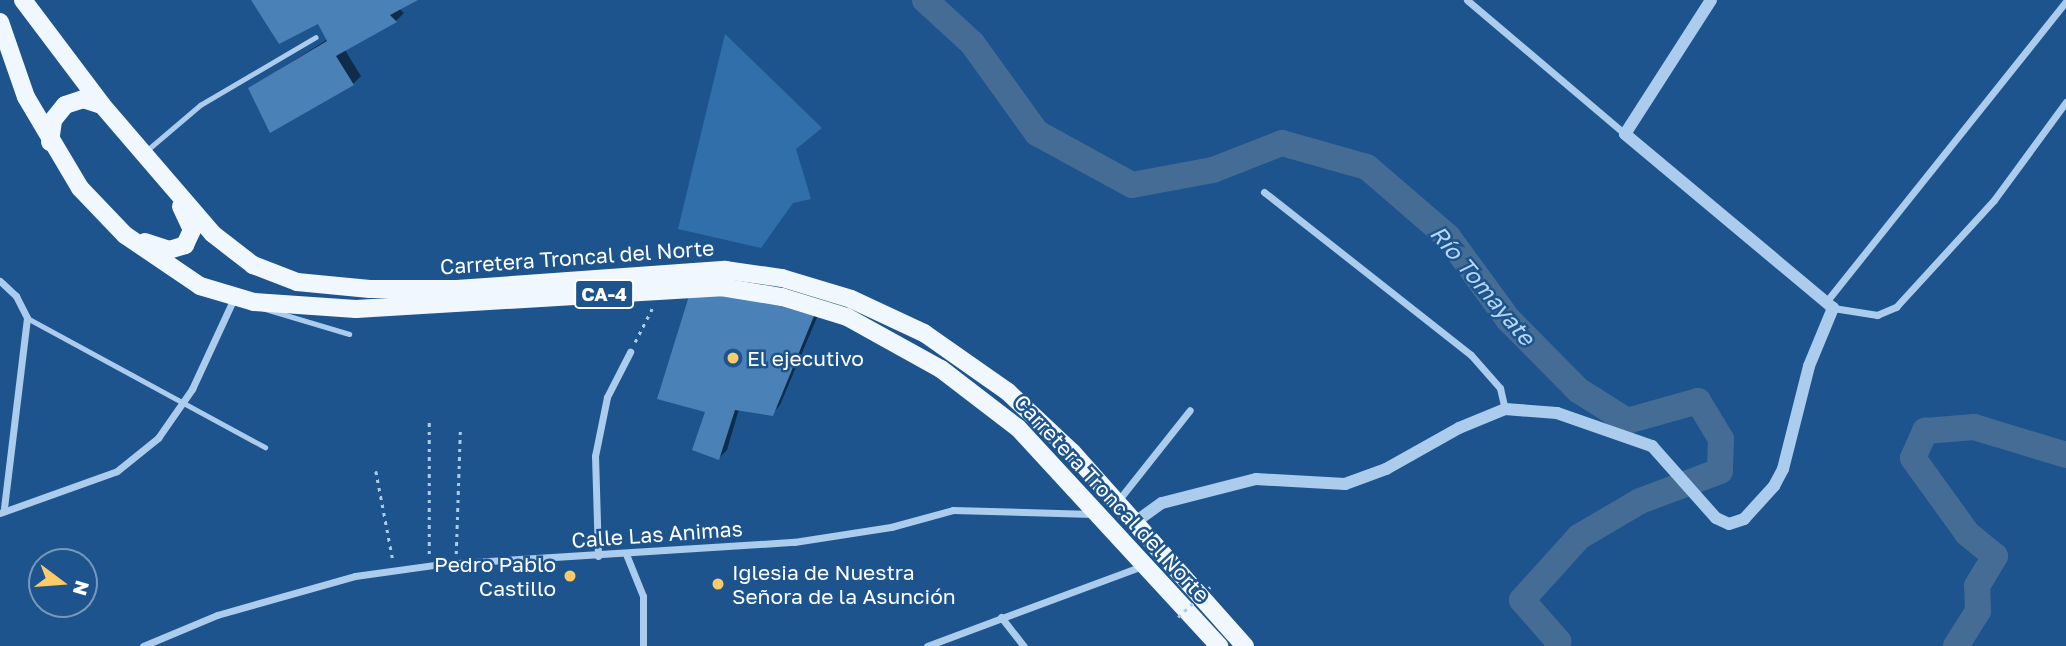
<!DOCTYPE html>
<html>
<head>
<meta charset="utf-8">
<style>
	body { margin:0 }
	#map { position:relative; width:2066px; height:646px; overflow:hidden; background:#1d548d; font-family:"Golos Text",sans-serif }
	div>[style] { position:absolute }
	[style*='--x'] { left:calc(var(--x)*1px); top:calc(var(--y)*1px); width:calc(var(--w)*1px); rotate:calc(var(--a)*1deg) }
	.green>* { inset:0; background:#316fab }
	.shadow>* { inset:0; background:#0007 }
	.river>* { height:26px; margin:-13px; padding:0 13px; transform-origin:13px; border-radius:13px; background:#456c95 }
	.building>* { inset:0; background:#4a81b7 }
	.path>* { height:2.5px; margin-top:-1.25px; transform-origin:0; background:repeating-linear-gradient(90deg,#abcced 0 3.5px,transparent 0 8.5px) }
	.service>* { height:5px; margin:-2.5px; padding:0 2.5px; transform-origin:2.5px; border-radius:2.5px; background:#abcced }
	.minor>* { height:7px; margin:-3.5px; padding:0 3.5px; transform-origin:3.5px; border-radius:3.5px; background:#abcced }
	.tertiary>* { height:12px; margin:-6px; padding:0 6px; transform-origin:6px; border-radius:6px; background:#abcced }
	.primary>* { height:18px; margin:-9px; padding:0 9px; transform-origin:9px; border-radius:9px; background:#f1f7ff }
	.path-bridge>* { height:2.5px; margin-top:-1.25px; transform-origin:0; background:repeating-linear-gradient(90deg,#abcced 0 3.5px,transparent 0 8.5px) }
	.dots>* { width:19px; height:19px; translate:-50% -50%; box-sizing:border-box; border:4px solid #1d548d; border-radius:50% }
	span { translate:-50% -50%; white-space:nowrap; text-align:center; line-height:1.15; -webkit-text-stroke:5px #1d548d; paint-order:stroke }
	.shield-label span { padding:2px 5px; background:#1d548d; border:2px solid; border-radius:5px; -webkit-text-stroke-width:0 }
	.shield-label { font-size:19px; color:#fff; font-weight:700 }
	.street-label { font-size:21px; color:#fff }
	.poi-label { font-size:21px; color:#fff }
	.left { translate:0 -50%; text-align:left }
	.right { translate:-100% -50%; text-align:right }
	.water-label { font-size:23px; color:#b7d6f4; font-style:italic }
	.north { position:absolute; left:28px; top:548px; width:70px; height:70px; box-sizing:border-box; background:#1d548d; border:2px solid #7798bb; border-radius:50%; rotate:106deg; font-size:19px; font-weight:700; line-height:28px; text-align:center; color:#fff }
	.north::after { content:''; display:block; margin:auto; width:24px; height:32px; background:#fcca69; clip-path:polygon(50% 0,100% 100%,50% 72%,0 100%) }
</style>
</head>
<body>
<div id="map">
	<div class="green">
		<i style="clip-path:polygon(725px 34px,822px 128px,796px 149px,811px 199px,793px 203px,761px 248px,678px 229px)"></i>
	</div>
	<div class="shadow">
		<i style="clip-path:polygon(253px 0,415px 0,399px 8px,404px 13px,396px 21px,345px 50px,361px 76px,353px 84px,250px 88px,328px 39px,318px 22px)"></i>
		<i style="clip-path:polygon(699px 288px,821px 308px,780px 405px,772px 414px,739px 409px,727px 450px,719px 458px,708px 410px)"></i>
	</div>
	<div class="river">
		<i style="--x:925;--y:0;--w:64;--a:42.5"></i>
		<i style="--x:972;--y:43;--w:111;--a:54.2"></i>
		<i style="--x:1037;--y:133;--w:108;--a:28.7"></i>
		<i style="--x:1132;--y:185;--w:82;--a:-10.5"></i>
		<i style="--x:1213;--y:170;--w:74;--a:-21.4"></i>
		<i style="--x:1282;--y:143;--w:88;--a:15.8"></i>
		<i style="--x:1367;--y:167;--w:107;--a:40.8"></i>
		<i style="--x:1448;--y:237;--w:102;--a:53.8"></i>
		<i style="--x:1508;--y:319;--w:100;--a:45.4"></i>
		<i style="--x:1578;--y:390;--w:58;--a:32.3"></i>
		<i style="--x:1627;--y:421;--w:74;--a:-15.7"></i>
		<i style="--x:1698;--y:401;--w:44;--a:58.8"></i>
		<i style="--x:1721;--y:439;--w:32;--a:92"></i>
		<i style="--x:1720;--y:471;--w:85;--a:159.4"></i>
		<i style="--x:1640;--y:501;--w:71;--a:149.5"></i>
		<i style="--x:1579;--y:537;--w:85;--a:132.1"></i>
		<i style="--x:1522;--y:600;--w:55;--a:48.7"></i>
		<i style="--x:1558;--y:641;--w:5;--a:101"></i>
		<i style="--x:1956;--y:646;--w:41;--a:-57.8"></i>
		<i style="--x:1978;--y:611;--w:25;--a:-92"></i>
		<i style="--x:1977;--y:586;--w:35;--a:-59"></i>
		<i style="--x:1995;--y:556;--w:36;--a:-141"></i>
		<i style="--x:1967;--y:533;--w:92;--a:-125.8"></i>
		<i style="--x:1913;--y:458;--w:30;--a:-66"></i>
		<i style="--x:1925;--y:431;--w:49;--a:-4.7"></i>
		<i style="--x:1974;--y:427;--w:96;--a:16.9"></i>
	</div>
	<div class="building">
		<i style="clip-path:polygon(251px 0,418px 0,390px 15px,397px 22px,336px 56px,354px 85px,270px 133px,248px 88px,327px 41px,318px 24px,279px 44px)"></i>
		<i style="clip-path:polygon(689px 296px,747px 296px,814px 316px,773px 416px,735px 410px,719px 460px,692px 450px,705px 412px,657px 399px)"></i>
	</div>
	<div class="path">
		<i style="--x:635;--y:342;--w:38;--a:-63"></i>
		<i style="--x:376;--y:471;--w:91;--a:79.2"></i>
		<i style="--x:429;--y:554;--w:133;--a:-90"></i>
		<i style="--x:456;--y:554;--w:123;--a:-88.1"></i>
	</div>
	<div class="service">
		<i style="--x:146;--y:151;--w:71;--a:-40.4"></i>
		<i style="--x:200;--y:105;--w:134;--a:-30.4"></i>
		<i style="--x:262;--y:308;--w:91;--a:16.6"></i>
		<i style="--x:27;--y:318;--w:271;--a:28.5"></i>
	</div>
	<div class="minor">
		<i style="--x:1467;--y:0;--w:207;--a:40.3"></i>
		<i style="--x:1264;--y:192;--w:263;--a:38.2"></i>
		<i style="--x:1471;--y:355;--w:44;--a:48.7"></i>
		<i style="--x:1500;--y:388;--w:22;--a:77"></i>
		<i style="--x:0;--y:281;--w:22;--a:43"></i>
		<i style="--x:16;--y:296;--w:25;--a:63"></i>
		<i style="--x:27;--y:318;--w:192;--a:96.9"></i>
		<i style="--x:1826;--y:302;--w:385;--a:-51.4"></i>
		<i style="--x:1833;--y:308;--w:45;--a:9"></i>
		<i style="--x:1877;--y:315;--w:21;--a:-23"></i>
		<i style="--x:1896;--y:307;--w:145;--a:-47.5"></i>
		<i style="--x:1994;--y:200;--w:122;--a:-53.7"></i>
		<i style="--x:1117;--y:502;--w:117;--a:-51.6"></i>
		<i style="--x:0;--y:513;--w:124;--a:-19.7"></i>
		<i style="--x:117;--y:471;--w:53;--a:-38.8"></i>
		<i style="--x:158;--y:438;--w:60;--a:-55.2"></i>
		<i style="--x:192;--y:389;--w:100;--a:-65.2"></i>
		<i style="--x:626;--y:554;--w:45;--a:68"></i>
		<i style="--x:643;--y:596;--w:50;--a:90"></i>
		<i style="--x:598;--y:556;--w:100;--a:-91.7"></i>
		<i style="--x:595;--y:456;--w:60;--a:-78.5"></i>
		<i style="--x:607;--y:397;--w:51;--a:-62.9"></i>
		<i style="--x:1001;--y:617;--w:37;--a:52"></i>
		<i style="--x:143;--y:646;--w:80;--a:-22.7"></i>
		<i style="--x:217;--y:615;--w:143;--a:-15.8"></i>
		<i style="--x:355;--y:576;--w:88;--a:-7.9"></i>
		<i style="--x:442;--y:564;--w:353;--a:-3.6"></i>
		<i style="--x:794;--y:542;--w:98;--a:-8.8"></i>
		<i style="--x:891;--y:527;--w:64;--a:-15.3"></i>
		<i style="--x:953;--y:510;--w:139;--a:1.6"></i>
		<i style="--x:927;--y:646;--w:229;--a:-20.4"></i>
	</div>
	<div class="tertiary">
		<i style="--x:1134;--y:523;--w:34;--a:-36"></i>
		<i style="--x:1162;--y:503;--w:97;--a:-14.3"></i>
		<i style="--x:1256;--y:479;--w:89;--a:3.2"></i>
		<i style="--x:1345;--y:484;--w:44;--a:-20.1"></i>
		<i style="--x:1386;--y:469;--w:84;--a:-29.3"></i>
		<i style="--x:1459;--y:428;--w:50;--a:-22.4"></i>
		<i style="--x:1505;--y:409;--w:52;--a:4.4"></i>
		<i style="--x:1557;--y:413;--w:101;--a:19.2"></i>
		<i style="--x:1652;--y:446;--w:96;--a:48.4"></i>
		<i style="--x:1716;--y:518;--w:14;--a:25"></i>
		<i style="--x:1729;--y:524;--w:16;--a:-18"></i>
		<i style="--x:1744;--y:519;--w:45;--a:-47.7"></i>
		<i style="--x:1774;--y:486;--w:19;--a:-62"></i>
		<i style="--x:1783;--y:469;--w:106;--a:-75.8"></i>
		<i style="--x:1809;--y:366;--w:63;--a:-67.5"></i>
		<i style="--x:1833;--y:308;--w:271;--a:-140.1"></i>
		<i style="--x:1625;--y:134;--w:159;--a:-57.3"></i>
	</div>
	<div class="primary">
		<i style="--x:23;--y:0;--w:131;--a:53"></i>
		<i style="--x:102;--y:105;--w:170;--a:49.3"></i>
		<i style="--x:213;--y:234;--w:51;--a:37.8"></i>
		<i style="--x:253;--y:265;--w:47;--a:21.1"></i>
		<i style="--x:297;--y:282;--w:73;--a:5.5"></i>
		<i style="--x:370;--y:289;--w:87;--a:0"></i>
		<i style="--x:457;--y:289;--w:269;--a:-4.1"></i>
		<i style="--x:725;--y:270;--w:58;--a:8"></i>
		<i style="--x:782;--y:278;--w:72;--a:16.9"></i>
		<i style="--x:851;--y:299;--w:81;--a:25"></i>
		<i style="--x:924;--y:333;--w:103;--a:35.1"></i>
		<i style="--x:1008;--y:392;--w:88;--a:43.2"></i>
		<i style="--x:1072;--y:452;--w:260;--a:48.3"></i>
		<i style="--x:0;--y:22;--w:79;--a:70.9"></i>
		<i style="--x:26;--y:97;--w:106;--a:59.3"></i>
		<i style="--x:80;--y:188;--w:65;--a:46.2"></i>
		<i style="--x:125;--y:235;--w:91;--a:34.2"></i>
		<i style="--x:200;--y:286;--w:56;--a:16.5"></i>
		<i style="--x:254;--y:302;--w:102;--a:3.9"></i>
		<i style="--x:356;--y:309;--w:366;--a:-3.4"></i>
		<i style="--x:721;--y:287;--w:62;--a:9.3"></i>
		<i style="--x:782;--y:297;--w:68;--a:17.1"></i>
		<i style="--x:847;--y:317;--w:107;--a:29"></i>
		<i style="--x:941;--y:369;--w:97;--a:37.5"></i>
		<i style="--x:1018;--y:428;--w:297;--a:47.3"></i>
		<i style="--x:50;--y:142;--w:22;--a:-82"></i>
		<i style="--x:53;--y:120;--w:19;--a:-51"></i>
		<i style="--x:65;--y:105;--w:19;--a:-18"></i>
		<i style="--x:83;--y:99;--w:20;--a:18"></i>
		<i style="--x:145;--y:242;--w:25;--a:18"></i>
		<i style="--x:169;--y:250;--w:17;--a:-17"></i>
		<i style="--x:185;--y:245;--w:17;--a:-65"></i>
		<i style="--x:192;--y:230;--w:26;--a:-115"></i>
	</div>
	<div class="path-bridge">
		<i style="--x:1178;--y:617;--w:44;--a:-43.2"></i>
	</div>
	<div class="dots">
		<i style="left:733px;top:358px;background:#fcca69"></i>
		<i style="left:570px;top:576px;background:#fcca69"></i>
		<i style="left:718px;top:584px;background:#fcca69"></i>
	</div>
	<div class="shield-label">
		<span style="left:604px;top:294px">CA-4</span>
	</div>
	<div class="street-label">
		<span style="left:577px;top:257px;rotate:-4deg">Carretera Troncal del Norte</span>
		<span style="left:1112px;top:498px;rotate:47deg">Carretera Troncal del Norte</span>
		<span style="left:657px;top:534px;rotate:-4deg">Calle Las Animas</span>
	</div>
	<div class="poi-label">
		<span class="left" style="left:747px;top:358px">El ejecutivo</span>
		<span class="right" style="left:556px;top:576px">Pedro Pablo<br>Castillo</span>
		<span class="left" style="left:732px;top:584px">Iglesia de Nuestra<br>Señora de la Asunción</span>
	</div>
	<div class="water-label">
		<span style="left:1483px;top:285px;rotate:50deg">Río Tomayate</span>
	</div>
	<div class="north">N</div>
</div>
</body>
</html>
